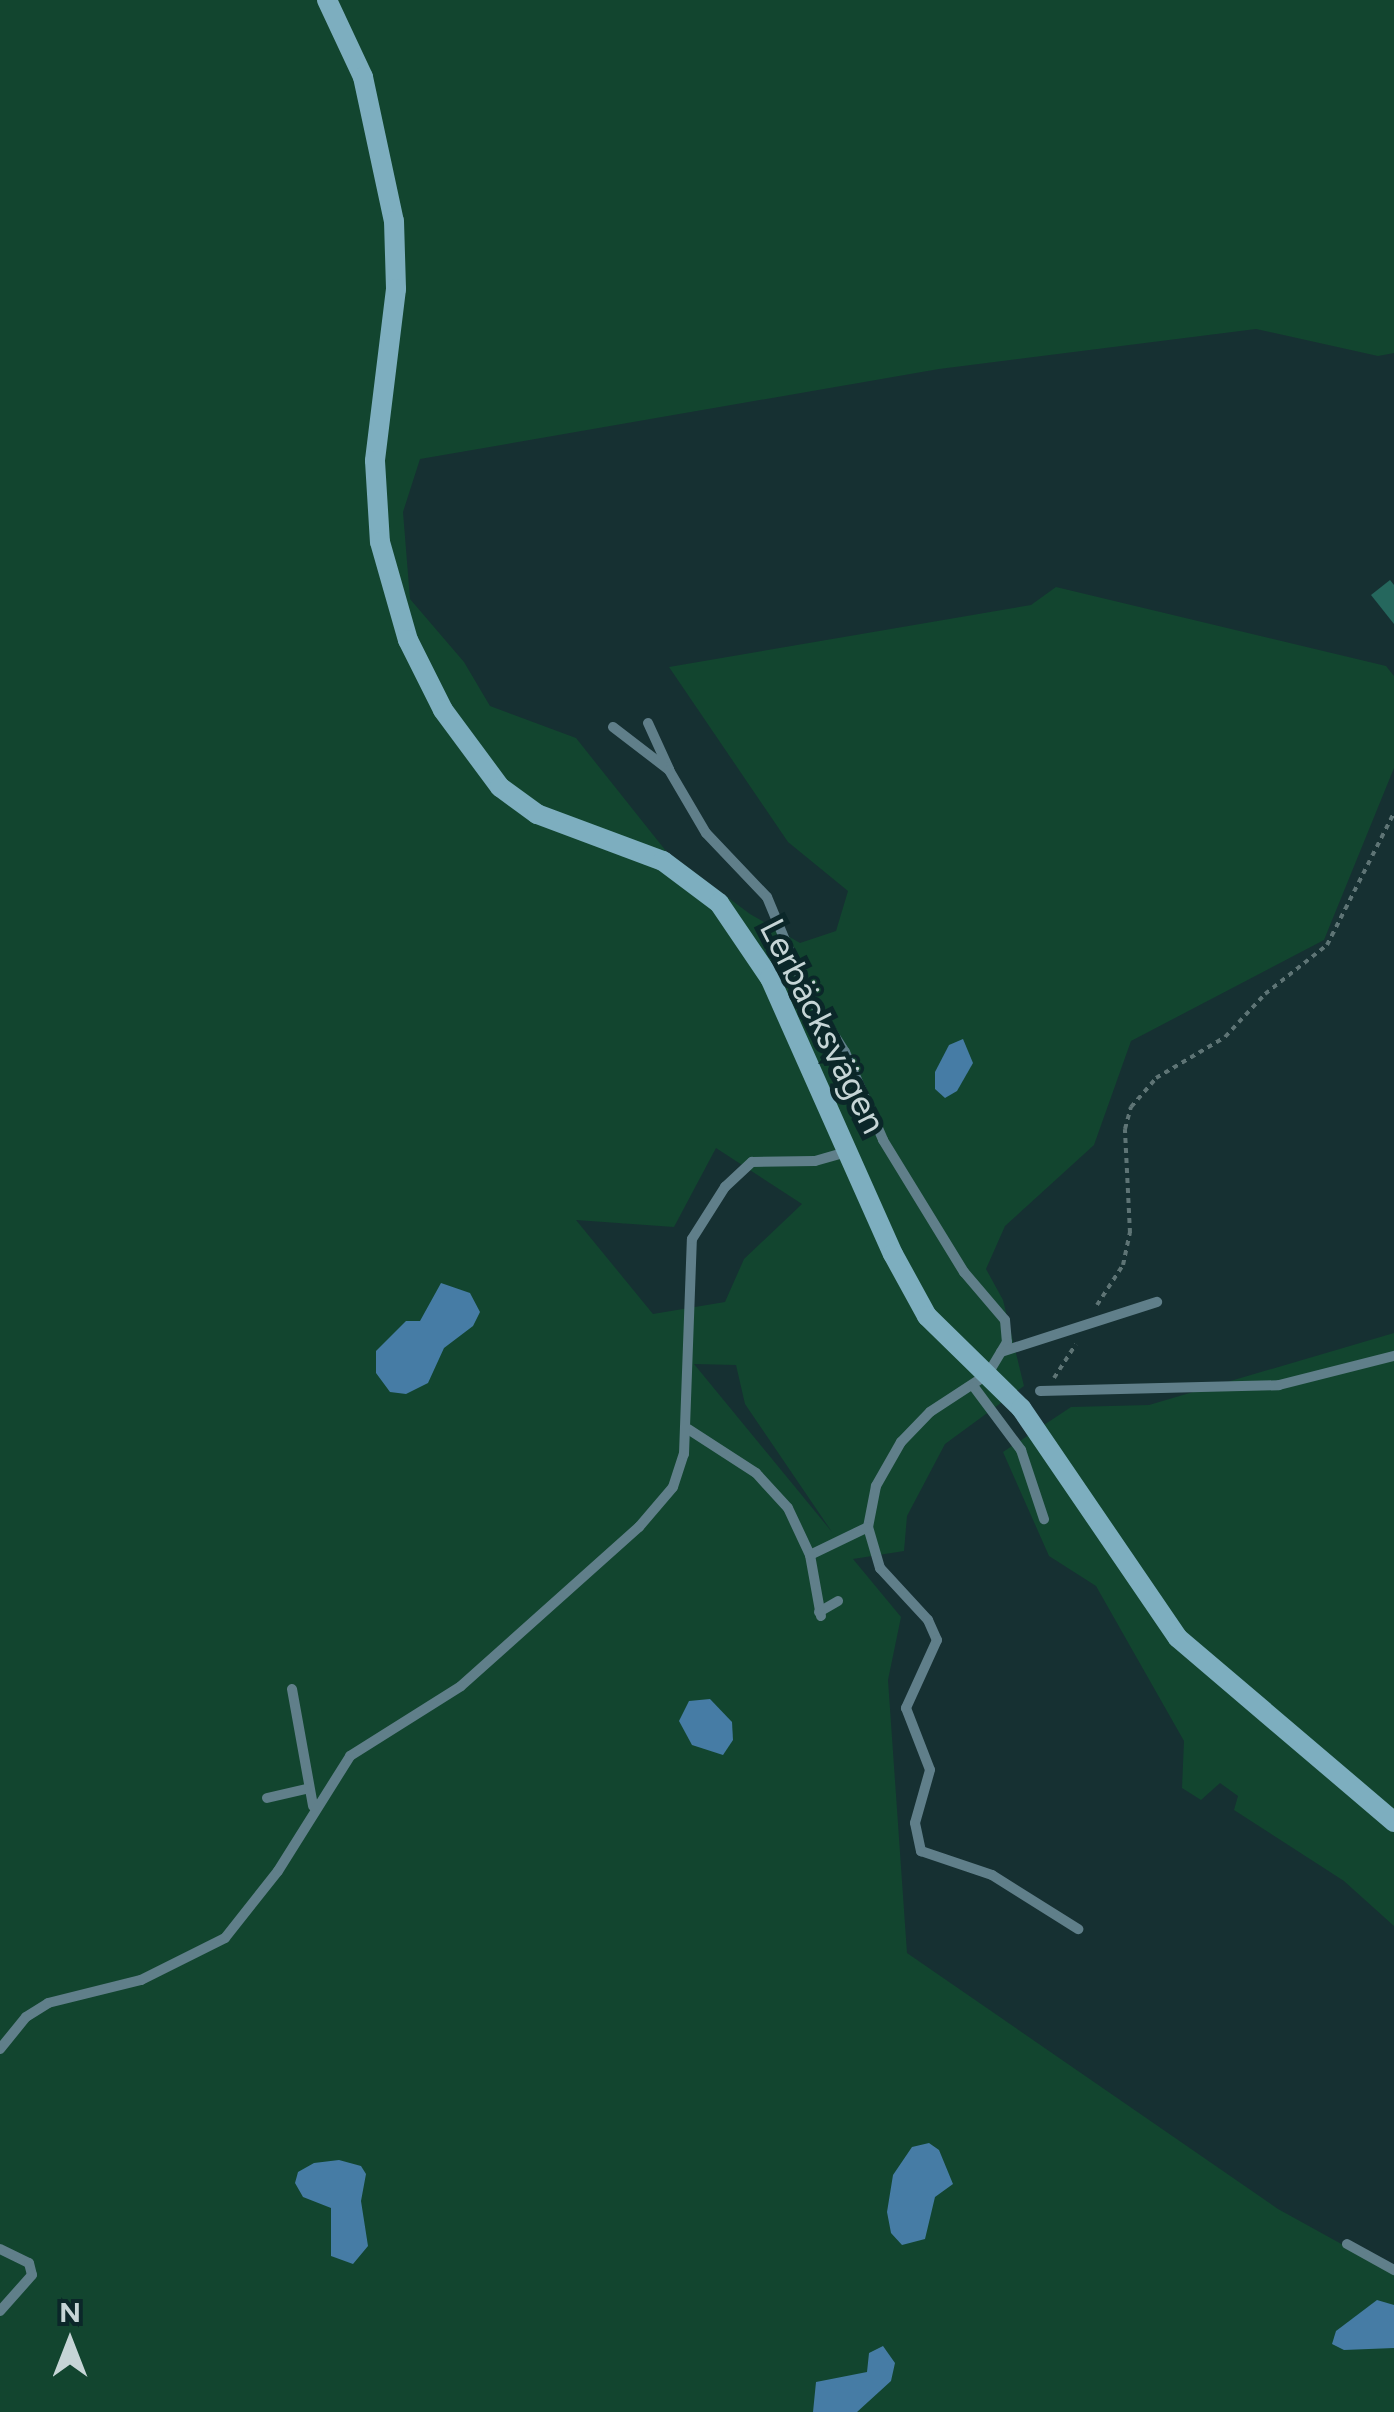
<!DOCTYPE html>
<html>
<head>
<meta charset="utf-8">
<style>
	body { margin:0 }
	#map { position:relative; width:1394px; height:2412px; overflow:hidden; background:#163032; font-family:Figtree,sans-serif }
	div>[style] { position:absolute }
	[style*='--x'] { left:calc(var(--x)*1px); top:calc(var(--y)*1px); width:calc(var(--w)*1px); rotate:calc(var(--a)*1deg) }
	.green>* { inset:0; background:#12452f }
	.water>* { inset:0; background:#467ca5 }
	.building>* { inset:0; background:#25675d }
	.path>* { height:4px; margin-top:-2px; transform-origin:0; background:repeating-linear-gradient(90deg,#5e7475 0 5px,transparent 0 10px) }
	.lane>* { height:10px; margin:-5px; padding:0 5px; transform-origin:5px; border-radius:5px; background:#607f8a }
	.secondary>* { height:20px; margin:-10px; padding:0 10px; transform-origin:10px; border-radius:10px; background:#7daebf }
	span { translate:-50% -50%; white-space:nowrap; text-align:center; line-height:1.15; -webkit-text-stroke:10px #0b2729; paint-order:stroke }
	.street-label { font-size:35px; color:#c6d5d6 }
	.north { position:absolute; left:20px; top:2292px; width:100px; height:100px; -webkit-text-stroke:8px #0b2729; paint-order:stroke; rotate:0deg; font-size:28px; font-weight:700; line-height:40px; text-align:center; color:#c6d5d6 }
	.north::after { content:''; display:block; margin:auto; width:35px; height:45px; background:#c6d5d6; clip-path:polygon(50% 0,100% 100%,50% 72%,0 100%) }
</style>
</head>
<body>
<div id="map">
	<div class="green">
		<i style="clip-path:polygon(evenodd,0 0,1394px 0,1394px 353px,1378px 356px,1256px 329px,939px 369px,420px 459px,403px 512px,410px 599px,464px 662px,490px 706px,576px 738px,666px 851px,750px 914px,800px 943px,836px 931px,848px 891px,788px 842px,669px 667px,1031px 605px,1056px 587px,1386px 666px,1394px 676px,1394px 768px,1324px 940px,1131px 1041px,1094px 1145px,1005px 1226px,986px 1269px,1003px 1300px,1024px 1386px,945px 1444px,907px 1516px,904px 1551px,853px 1559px,901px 1617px,888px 1680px,907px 1953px,1278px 2209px,1394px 2273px,1394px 2412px,0 2412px,0 0,716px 1148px,802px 1204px,744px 1259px,725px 1302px,653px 1314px,576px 1220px,674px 1227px,716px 1148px,0 0,694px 1364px,736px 1365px,745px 1404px,832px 1532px,694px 1364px)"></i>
		<i style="clip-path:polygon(1394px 1333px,1394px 1926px,1344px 1881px,1234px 1810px,1238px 1796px,1220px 1783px,1201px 1800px,1182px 1788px,1184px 1741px,1096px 1586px,1049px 1556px,1003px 1452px,1071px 1407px,1149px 1405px)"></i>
	</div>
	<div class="water">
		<i style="clip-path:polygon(963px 1039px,973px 1063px,957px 1091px,945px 1098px,935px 1089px,935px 1072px,949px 1045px)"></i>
		<i style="clip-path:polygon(441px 1283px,470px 1293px,480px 1312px,473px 1326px,444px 1348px,428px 1383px,406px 1394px,390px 1392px,376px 1373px,376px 1351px,406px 1321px,420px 1321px)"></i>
		<i style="clip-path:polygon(710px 1699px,732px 1722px,733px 1740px,723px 1755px,692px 1745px,679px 1721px,689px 1701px)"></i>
		<i style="clip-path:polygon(929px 2143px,939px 2150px,953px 2184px,935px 2197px,925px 2239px,902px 2245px,891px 2233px,887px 2212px,893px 2175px,912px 2147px)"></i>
		<i style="clip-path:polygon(339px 2160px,361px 2166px,366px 2174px,361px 2201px,368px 2246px,353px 2264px,331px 2256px,331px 2208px,303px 2197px,295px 2183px,298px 2172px,314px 2163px)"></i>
		<i style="clip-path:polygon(1377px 2300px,1394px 2305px,1394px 2348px,1344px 2350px,1332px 2344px,1336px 2331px)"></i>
		<i style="clip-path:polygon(883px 2346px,895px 2363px,891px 2381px,857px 2412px,813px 2412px,816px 2382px,867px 2372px,869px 2353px)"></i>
	</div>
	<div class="building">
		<i style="clip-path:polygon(1390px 580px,1394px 585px,1394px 624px,1371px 595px)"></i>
	</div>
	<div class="path">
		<i style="--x:1097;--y:1305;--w:48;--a:-57"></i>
		<i style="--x:1123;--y:1265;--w:33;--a:-78"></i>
		<i style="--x:1130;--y:1233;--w:104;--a:-92.8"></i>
		<i style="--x:1125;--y:1129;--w:23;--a:-75"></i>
		<i style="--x:1131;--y:1107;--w:38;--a:-49"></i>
		<i style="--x:1156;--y:1078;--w:80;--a:-30.7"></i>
		<i style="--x:1225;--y:1037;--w:59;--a:-47.1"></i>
		<i style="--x:1265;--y:994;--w:79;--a:-38.3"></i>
		<i style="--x:1327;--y:945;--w:148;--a:-63.1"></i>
		<i style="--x:1054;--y:1378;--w:40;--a:-57.1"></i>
	</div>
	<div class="lane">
		<i style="--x:648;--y:723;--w:51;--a:65.5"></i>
		<i style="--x:613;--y:727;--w:71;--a:37.5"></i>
		<i style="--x:669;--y:770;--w:73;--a:59.6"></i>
		<i style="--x:706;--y:833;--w:88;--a:46.4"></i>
		<i style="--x:767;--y:897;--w:104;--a:67.4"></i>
		<i style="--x:807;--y:993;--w:70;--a:57.2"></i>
		<i style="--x:845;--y:1052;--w:96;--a:66.6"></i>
		<i style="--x:883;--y:1140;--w:155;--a:58.5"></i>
		<i style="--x:964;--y:1272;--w:63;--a:49.5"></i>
		<i style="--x:1005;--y:1320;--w:22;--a:85"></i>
		<i style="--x:1007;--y:1342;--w:37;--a:121"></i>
		<i style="--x:988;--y:1374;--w:69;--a:146.8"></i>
		<i style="--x:930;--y:1412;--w:42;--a:134"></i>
		<i style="--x:901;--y:1442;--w:51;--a:119.6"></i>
		<i style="--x:876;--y:1486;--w:42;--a:101"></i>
		<i style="--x:868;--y:1527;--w:43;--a:73.7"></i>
		<i style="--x:880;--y:1568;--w:71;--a:47.3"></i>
		<i style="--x:928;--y:1620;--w:22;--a:66"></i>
		<i style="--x:937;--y:1640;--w:75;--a:114.5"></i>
		<i style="--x:906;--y:1708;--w:66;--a:68.8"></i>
		<i style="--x:930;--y:1770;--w:55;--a:105.8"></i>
		<i style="--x:915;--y:1823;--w:29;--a:78"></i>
		<i style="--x:921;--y:1851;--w:75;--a:18.7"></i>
		<i style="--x:992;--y:1875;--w:102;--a:32.1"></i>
		<i style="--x:1001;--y:1352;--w:164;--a:-17.8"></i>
		<i style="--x:974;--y:1387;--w:79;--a:53.3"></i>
		<i style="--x:1021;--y:1450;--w:73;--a:71.6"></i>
		<i style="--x:1040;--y:1391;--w:239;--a:-1.4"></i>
		<i style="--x:1279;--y:1385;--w:119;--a:-14.2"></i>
		<i style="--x:688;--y:1429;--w:81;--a:32.9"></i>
		<i style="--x:756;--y:1473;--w:47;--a:47.6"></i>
		<i style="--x:788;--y:1508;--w:52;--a:64.9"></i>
		<i style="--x:810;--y:1555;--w:62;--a:79.8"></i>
		<i style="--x:810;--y:1555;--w:64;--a:-25.8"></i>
		<i style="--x:819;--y:1612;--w:22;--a:-30"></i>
		<i style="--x:292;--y:1689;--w:119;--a:79.8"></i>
		<i style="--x:267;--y:1798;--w:40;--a:-13"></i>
		<i style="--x:0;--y:2049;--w:41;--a:-50.9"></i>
		<i style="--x:26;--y:2017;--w:26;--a:-32"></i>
		<i style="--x:48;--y:2003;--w:96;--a:-13.9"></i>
		<i style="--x:141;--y:1980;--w:94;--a:-26.6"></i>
		<i style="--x:225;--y:1938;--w:85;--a:-51.7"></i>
		<i style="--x:278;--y:1871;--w:136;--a:-57.9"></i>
		<i style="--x:350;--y:1756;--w:131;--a:-32.2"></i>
		<i style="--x:461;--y:1686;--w:239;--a:-41.8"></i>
		<i style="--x:639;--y:1527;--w:52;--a:-49.6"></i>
		<i style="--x:673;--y:1487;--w:35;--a:-72"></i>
		<i style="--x:684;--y:1454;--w:215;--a:-87.9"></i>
		<i style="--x:692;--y:1239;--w:62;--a:-57.6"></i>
		<i style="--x:725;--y:1187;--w:37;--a:-43"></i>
		<i style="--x:752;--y:1162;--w:63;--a:-0.9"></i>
		<i style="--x:815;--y:1161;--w:35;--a:-16"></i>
		<i style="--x:1347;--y:2244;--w:54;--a:29"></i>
		<i style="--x:0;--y:2249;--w:32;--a:26"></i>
		<i style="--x:29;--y:2263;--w:12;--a:76"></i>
		<i style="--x:32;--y:2275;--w:48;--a:131.6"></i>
	</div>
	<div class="secondary">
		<i style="--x:327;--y:0;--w:85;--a:64.9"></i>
		<i style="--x:363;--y:77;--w:147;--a:77.9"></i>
		<i style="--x:394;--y:221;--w:68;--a:88.3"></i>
		<i style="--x:396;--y:289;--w:173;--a:97"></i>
		<i style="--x:375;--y:461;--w:81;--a:86.5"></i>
		<i style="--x:380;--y:542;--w:102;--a:74.1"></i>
		<i style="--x:408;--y:640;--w:78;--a:63.4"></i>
		<i style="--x:443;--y:710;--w:96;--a:53.5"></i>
		<i style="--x:500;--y:787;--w:46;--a:36.1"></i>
		<i style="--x:537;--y:814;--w:134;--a:20.5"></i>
		<i style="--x:663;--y:861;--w:70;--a:36.9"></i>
		<i style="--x:719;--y:903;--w:91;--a:55.8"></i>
		<i style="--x:770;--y:978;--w:302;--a:66"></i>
		<i style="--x:893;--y:1254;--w:71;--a:61.3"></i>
		<i style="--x:927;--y:1316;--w:132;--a:44.4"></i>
		<i style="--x:1021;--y:1408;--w:278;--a:55.7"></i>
		<i style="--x:1178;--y:1638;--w:284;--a:40.4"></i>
	</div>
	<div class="street-label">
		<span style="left:823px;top:1026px;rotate:63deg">Lerbäcksvägen</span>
	</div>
	<div class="north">N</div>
</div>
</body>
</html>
